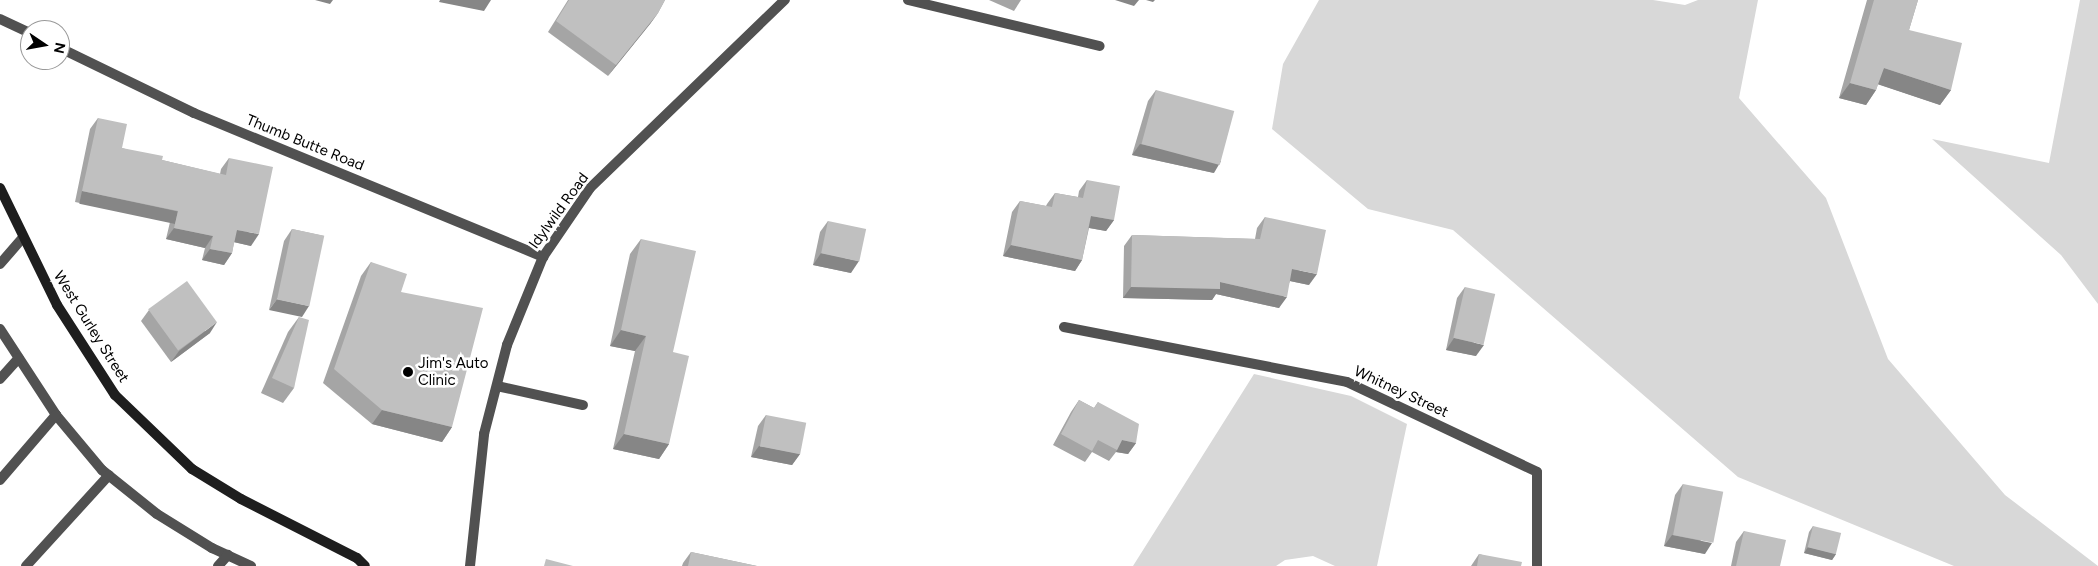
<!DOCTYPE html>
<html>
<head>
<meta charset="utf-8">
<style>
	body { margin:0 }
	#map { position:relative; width:2098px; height:566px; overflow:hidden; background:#fff; font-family:Figtree,sans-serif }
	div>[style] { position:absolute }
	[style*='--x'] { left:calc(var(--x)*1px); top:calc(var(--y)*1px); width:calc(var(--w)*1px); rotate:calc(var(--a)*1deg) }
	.green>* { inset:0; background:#d8d8d8 }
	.lane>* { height:10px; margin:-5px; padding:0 5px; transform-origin:5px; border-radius:5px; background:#515151 }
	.street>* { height:10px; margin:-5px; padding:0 5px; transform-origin:5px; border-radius:5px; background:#515151 }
	.secondary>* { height:10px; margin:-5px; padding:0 5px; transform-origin:5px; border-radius:5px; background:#1e1e1e }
	.wall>* { inset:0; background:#a5a5a5 }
	.shaded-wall>* { inset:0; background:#868686; transform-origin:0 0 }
	.building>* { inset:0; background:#c0c0c0; transform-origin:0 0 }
	.dots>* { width:14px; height:14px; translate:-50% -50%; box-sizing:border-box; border:2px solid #fff; border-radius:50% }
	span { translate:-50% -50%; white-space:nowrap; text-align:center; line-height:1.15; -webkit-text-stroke:5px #fff; paint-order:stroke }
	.street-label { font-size:15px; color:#000 }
	.poi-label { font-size:15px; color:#000 }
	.left { translate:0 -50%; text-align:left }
	.north { position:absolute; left:20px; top:20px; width:50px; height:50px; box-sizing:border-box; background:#fff; border:1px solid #999; border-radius:50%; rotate:102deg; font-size:14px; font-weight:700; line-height:20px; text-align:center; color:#000 }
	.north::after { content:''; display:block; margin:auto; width:18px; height:22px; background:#000; clip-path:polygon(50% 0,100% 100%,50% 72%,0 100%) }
</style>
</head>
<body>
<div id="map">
	<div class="green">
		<i style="clip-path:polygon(1319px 0,1653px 0,1685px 5px,1698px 0,1758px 0,1739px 98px,1826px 198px,1888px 359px,2005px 495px,2098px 566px,1954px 566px,1738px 477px,1453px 230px,1368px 209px,1272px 129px,1283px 64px)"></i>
		<i style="clip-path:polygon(2080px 0,2098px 0,2098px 304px,2061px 255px,1932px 139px,2049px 163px)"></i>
		<i style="clip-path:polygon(1254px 374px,1351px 396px,1407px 424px,1377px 566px,1335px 566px,1313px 556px,1285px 560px,1276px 566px,1133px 566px)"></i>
	</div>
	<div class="lane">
		<i style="--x:0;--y:264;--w:35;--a:-49"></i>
		<i style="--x:0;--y:329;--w:103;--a:56.9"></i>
		<i style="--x:56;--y:415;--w:72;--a:50.1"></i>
		<i style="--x:102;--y:470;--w:70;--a:38.7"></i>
		<i style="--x:157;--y:514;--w:65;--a:31.7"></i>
		<i style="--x:212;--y:548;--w:43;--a:24.8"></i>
		<i style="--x:0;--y:379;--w:28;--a:-48"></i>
		<i style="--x:497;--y:386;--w:88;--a:12.5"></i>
		<i style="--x:0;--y:480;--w:86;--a:-49.3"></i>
		<i style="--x:26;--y:566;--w:123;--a:-47.6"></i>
		<i style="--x:218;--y:566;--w:15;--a:-48"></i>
	</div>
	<div class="street">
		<i style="--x:908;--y:0;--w:197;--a:13.5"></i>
		<i style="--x:0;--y:19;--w:33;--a:25"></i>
		<i style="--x:60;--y:48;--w:149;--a:25.9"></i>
		<i style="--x:194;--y:113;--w:378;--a:22.4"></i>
		<i style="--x:1064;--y:327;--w:288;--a:11"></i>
		<i style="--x:1347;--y:382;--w:210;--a:25.3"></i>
		<i style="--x:1537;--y:472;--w:94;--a:90"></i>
		<i style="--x:470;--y:566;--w:133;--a:-83.9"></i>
		<i style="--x:484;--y:434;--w:92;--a:-75.5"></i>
		<i style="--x:507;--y:345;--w:95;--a:-67.8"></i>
		<i style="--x:543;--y:257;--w:83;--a:-55.7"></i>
		<i style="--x:590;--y:188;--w:271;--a:-44"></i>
	</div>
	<div class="secondary">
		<i style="--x:0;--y:188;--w:130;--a:64"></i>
		<i style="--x:57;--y:305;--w:107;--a:57.2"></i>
		<i style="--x:115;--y:395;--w:107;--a:43.9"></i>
		<i style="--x:192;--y:469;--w:57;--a:31.5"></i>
		<i style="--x:241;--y:499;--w:130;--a:27"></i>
		<i style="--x:357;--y:558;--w:11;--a:45"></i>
	</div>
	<div class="wall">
		<i style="clip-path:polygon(568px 0,665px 0,658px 13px,650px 24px,608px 76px,548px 32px)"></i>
		<i style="clip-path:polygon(989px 0,1021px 0,1014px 11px)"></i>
		<i style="clip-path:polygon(1867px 0,1918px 0,1909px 30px,1951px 90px,1940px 105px,1878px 84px,1876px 90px,1866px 105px,1839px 98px)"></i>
		<i style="clip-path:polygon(1156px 90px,1214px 173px,1132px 155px,1148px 101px)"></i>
		<i style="clip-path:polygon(98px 118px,122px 148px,162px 160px,220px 174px,221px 169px,229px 158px,251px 246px,234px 242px,232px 253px,224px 265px,202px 260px,205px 248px,166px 239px,170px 222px,75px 202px,90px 129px)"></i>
		<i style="clip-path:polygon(1087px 180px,1114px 220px,1106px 231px,1089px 228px,1082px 260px,1075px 271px,1003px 256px,1012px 212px,1020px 201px,1046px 206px,1047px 204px,1055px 193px,1078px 197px,1079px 191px)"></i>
		<i style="clip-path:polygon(1265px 217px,1309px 285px,1290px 281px,1279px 308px,1216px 294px,1212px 300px,1123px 298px,1124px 246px,1132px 235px,1255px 239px,1257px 228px)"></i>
		<i style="clip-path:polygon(828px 221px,851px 273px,813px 265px,820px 232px)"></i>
		<i style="clip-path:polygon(292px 229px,324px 236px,269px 310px,284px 241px)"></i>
		<i style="clip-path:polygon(641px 239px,673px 352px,669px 444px,659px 459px,613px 449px,635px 351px,610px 346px,630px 254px)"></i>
		<i style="clip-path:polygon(371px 262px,401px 292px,452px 427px,442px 442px,372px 424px,323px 383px,361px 276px)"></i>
		<i style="clip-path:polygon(1465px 287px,1476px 356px,1446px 350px,1457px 298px)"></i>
		<i style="clip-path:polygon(149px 310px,210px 333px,171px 362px,141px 321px)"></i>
		<i style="clip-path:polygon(299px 317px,294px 388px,283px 403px,261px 393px,288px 332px)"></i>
		<i style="clip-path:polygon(1079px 400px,1094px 408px,1098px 402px,1136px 443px,1128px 454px,1116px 452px,1109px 461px,1092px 452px,1085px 462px,1053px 445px,1071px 412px)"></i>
		<i style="clip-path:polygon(766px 415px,800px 454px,792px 465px,751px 457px,758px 426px)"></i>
		<i style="clip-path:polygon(1683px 484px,1705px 554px,1664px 546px,1675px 495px)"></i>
		<i style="clip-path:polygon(1813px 526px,1836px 554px,1832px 560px,1804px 553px,1809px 532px)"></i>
		<i style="clip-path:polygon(1744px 531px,1780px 566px,1731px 566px,1736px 542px)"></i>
		<i style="clip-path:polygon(691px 552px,757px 566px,682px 566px,683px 563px)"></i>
		<i style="clip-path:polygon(1479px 554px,1521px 566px,1471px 566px)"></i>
	</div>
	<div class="shaded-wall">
		<i style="clip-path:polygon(315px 0,333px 0,330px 4px)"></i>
		<i style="clip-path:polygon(440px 0,491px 0,484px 11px,439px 2px)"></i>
		<i style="clip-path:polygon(1115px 0,1139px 0,1134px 6px)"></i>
		<i style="clip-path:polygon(1146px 0,1155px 0,1153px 2px)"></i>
		<i style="clip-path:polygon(658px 13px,650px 24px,608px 76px,616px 65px)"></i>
		<i style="clip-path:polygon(1884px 68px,1951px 90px,1940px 105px,1874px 83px)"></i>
		<i style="clip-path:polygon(1850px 83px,1876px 90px,1866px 105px,1839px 98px)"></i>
		<i style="clip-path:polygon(1140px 144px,1221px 161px,1214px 173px,1132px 155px)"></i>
		<i style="left:82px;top:191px;width:98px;height:13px;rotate:12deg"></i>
		<i style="clip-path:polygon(1091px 216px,1114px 220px,1106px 231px,1084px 227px)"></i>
		<i style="clip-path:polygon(174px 228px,213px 236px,205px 248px,166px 239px)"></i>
		<i style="clip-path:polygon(237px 230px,259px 234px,251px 246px,229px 241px)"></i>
		<i style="clip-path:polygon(1011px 245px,1082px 260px,1075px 271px,1003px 256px)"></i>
		<i style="clip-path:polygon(210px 249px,232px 253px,224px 265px,202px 260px)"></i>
		<i style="clip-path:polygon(821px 253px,859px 261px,851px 273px,813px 265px)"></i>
		<i style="clip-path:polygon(1292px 269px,1317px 274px,1309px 285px,1285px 280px)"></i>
		<i style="clip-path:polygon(1220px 282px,1287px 297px,1279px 308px,1216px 294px,1212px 300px,1123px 298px,1131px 287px)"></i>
		<i style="clip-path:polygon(277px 299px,309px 306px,302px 317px,269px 310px)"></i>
		<i style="clip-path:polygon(217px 322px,210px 333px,171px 362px,179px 351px)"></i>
		<i style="clip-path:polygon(621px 330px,646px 336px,635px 351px,610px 346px)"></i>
		<i style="clip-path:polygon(1454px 338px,1484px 345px,1476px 356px,1446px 350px)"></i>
		<i style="clip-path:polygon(382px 410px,452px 427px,442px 442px,372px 424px)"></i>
		<i style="clip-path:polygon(624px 434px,669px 444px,659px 459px,613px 449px)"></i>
		<i style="clip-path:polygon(1122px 440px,1136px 443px,1128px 454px,1116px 452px)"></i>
		<i style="clip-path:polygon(759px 446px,800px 454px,792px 465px,751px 457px)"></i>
		<i style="clip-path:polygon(1672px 535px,1712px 543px,1705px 554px,1664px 546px)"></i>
		<i style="clip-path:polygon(1808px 547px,1836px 554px,1832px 560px,1804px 553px)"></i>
	</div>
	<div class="building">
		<i style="clip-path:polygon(569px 0,665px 0,658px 13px,616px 65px,556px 21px)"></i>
		<i style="clip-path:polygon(1874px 0,1918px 0,1909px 30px,1962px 43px,1951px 90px,1884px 68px,1876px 90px,1850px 83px)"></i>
		<i style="left:1156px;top:90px;width:81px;height:56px;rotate:15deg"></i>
		<i style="clip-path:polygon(98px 118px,127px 124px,122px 148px,163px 156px,162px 160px,226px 175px,229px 158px,273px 167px,259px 234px,237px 230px,232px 253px,210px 249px,213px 236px,174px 228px,178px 211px,82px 191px)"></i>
		<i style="clip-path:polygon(1087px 180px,1120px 186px,1114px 220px,1091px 216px,1082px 260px,1011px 245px,1020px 201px,1052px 207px,1055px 193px,1083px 198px)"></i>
		<i style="clip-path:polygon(1265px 217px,1326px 230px,1317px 274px,1292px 269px,1287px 297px,1220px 282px,1220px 289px,1131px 287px,1132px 235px,1260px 239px)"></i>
		<i style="left:828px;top:221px;width:39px;height:33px;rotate:12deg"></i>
		<i style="left:292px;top:229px;width:33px;height:72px;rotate:12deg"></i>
		<i style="clip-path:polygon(641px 239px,696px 251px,673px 352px,689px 356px,669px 444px,624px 434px,646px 336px,621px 330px)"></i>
		<i style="clip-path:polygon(371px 262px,407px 274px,401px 292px,483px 308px,452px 427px,382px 410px,334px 369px)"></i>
		<i style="left:187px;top:281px;width:51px;height:48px;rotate:54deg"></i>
		<i style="left:1465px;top:287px;width:31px;height:52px;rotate:13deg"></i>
		<i style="clip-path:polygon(299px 317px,309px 320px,294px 388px,272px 378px)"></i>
		<i style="clip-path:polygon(1079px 400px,1094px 408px,1098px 402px,1139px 424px,1136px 443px,1122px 440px,1117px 450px,1098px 440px,1092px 451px,1061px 434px)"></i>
		<i style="left:766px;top:415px;width:41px;height:32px;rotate:11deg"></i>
		<i style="left:1683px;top:484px;width:41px;height:52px;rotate:11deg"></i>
		<i style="left:1813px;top:526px;width:29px;height:22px;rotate:14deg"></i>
		<i style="clip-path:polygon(1744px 531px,1786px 540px,1780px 566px,1736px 566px)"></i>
		<i style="clip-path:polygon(691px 552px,757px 566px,688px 566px)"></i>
		<i style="clip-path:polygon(1479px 554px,1522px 562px,1521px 566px,1477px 566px)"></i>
		<i style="clip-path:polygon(546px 559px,573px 566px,544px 566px)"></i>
	</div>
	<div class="dots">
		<i style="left:408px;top:372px;background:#000"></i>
	</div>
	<div class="street-label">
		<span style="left:305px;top:143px;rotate:22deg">Thumb Butte Road</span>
		<span style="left:559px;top:211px;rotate:-54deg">Idylwild Road</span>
		<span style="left:91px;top:327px;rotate:58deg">West Gurley Street</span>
		<span style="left:1401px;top:392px;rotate:25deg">Whitney Street</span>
	</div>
	<div class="poi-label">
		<span class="left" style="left:418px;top:372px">Jim's Auto<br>Clinic</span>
	</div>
	<div class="north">N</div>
</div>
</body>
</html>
